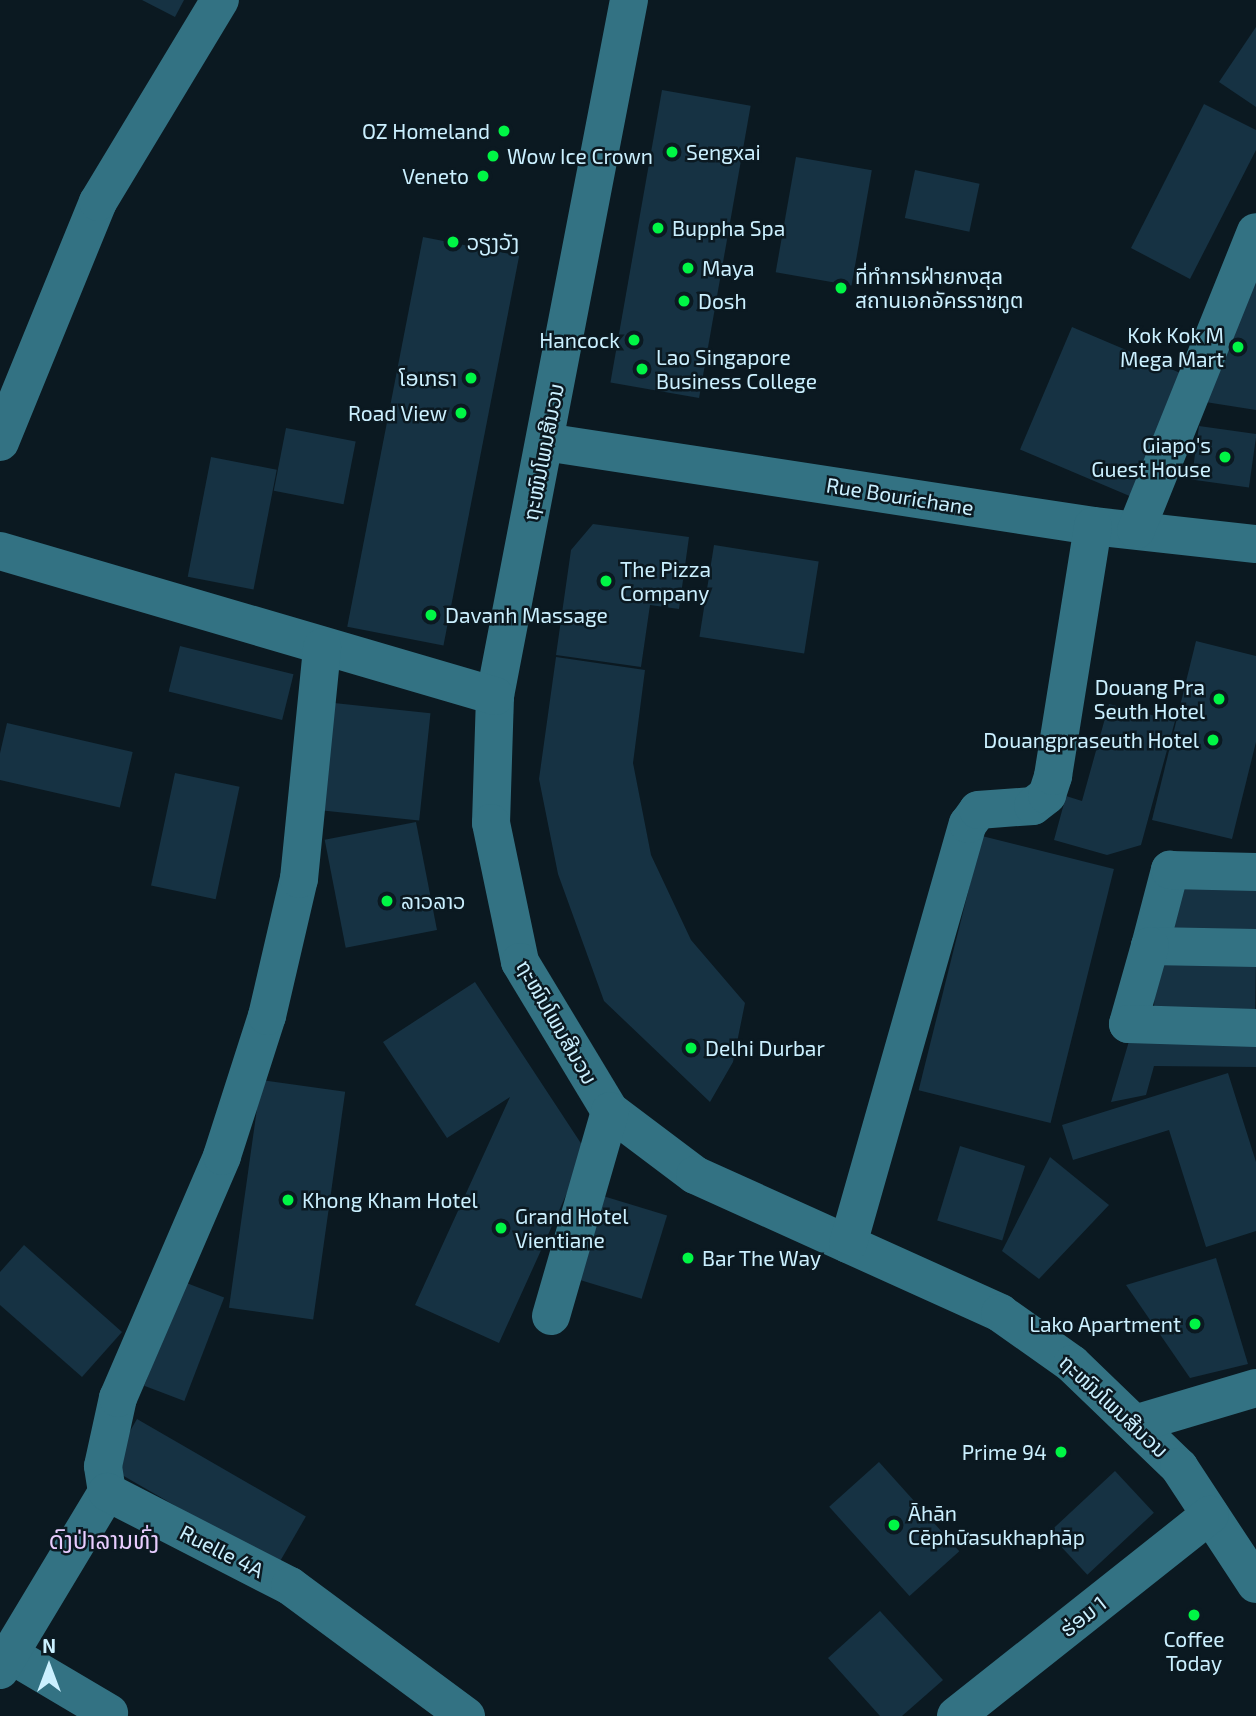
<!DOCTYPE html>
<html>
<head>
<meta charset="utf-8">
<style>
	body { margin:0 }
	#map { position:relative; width:1256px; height:1716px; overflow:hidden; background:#0b1921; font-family:"Exo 2","Noto Sans Lao","Noto Sans Thai",sans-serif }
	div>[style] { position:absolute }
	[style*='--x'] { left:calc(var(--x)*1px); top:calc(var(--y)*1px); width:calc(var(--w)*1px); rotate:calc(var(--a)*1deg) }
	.building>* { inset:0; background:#163243; transform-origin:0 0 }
	.minor>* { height:38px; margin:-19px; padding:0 19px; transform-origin:19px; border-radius:19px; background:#337283 }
	.dots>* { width:19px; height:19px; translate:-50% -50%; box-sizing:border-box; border:4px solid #0b1921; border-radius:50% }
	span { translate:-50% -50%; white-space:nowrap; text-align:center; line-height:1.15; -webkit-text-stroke:5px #0b1921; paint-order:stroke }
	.poi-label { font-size:21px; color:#cbf0ff }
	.right { translate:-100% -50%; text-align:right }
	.left { translate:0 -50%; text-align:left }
	.street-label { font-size:21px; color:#cbf0ff }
	.quarter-label { font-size:24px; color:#e8cdff }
	.north { position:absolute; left:14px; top:1632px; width:70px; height:70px; -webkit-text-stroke:5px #0b1921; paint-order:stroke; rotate:0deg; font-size:19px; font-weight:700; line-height:28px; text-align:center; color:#cbf0ff }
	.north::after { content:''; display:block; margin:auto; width:24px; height:32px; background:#cbf0ff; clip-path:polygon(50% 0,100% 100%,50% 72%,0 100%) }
</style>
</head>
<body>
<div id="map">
	<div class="building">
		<i style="clip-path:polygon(142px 0,184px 0,175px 17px)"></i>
		<i style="clip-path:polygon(1256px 27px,1256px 107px,1219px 82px)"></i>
		<i style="left:662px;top:90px;width:90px;height:297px;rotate:10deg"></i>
		<i style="clip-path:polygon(1204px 104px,1256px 130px,1256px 150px,1190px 279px,1131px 248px)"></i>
		<i style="left:796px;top:157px;width:77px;height:117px;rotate:10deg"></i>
		<i style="left:915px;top:170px;width:66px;height:49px;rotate:12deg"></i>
		<i style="left:423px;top:237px;width:98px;height:397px;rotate:11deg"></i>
		<i style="clip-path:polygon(1256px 261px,1256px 410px,1199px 401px)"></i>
		<i style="left:1072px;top:327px;width:126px;height:133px;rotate:23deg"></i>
		<i style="left:1199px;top:426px;width:58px;height:54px;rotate:8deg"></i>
		<i style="left:286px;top:428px;width:71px;height:64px;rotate:11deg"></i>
		<i style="left:211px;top:457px;width:67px;height:122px;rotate:11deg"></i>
		<i style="clip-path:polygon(593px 524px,689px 537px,679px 609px,650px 605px,641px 667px,556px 655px,571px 550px)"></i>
		<i style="left:714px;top:545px;width:106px;height:93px;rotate:9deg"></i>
		<i style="clip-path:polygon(1196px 641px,1256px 656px,1256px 742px,1232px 839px,1152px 820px)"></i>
		<i style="left:180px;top:646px;width:117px;height:47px;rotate:14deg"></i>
		<i style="clip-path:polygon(556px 657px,645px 670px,633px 763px,651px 855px,691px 940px,745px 1003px,733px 1062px,710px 1102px,604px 1001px,558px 874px,539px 779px)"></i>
		<i style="left:334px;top:703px;width:97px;height:108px;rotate:6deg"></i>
		<i style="clip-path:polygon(1109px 704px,1175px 721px,1141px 845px,1107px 855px,1054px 840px,1066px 796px,1082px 801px)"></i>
		<i style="left:7px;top:723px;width:129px;height:57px;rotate:13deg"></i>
		<i style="left:175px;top:773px;width:66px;height:115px;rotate:12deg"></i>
		<i style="left:416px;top:822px;width:110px;height:93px;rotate:79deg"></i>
		<i style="left:982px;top:836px;width:136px;height:262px;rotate:14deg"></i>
		<i style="clip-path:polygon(1181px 882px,1256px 882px,1256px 944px,1166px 942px)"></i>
		<i style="left:1155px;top:956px;width:101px;height:62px;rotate:1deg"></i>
		<i style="clip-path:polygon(475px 982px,586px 1151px,499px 1343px,415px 1305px,510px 1097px,447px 1138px,383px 1042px)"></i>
		<i style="clip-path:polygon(1132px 1031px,1256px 1031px,1256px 1067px,1154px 1066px,1146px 1095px,1111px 1102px)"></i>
		<i style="clip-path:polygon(1228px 1073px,1256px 1162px,1256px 1231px,1206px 1247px,1169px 1130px,1073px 1160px,1062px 1125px)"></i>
		<i style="left:261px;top:1080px;width:85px;height:230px;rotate:8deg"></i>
		<i style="left:960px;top:1146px;width:68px;height:78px;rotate:17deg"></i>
		<i style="clip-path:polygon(1050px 1157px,1109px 1205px,1039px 1279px,1002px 1251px)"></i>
		<i style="left:603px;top:1196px;width:67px;height:87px;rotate:17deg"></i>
		<i style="clip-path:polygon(24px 1245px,122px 1332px,82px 1377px,0 1305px,0 1272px)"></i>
		<i style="clip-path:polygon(1216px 1258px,1248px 1364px,1190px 1378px,1126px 1285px)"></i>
		<i style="left:184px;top:1282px;width:43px;height:111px;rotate:21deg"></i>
		<i style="left:137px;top:1419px;width:195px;height:56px;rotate:30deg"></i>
		<i style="left:879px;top:1462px;width:120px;height:67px;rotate:48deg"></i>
		<i style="left:1115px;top:1471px;width:57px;height:91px;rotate:47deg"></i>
		<i style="clip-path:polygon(880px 1611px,943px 1680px,902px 1716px,880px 1716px,828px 1658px)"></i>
	</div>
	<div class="minor">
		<i style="--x:629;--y:0;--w:709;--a:100.9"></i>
		<i style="--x:495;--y:696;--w:127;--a:91.8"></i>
		<i style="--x:491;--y:823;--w:142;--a:78.2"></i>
		<i style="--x:520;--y:962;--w:174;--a:58.9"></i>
		<i style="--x:610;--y:1111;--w:106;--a:37"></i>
		<i style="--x:695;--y:1175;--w:335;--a:24.3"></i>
		<i style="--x:1000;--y:1313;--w:88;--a:35.3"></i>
		<i style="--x:1072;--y:1364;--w:149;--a:43.9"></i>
		<i style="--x:1179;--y:1467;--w:140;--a:56.7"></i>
		<i style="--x:0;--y:442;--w:259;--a:-67.8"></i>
		<i style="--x:98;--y:202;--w:236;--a:-58.9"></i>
		<i style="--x:545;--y:442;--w:554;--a:8.71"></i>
		<i style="--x:1093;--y:526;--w:164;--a:6.3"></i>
		<i style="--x:1136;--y:530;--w:321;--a:-68.1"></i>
		<i style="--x:0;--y:551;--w:516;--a:16.33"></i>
		<i style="--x:1150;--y:946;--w:79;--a:-75.3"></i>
		<i style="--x:1170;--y:870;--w:86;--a:1.3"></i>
		<i style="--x:1256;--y:948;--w:106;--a:-178.9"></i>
		<i style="--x:1150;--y:946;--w:81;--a:105.8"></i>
		<i style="--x:1128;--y:1024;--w:128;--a:1.8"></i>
		<i style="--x:848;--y:1244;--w:437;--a:-74.1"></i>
		<i style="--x:968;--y:824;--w:17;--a:-54"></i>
		<i style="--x:978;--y:810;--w:55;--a:-4.2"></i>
		<i style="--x:1033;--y:806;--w:18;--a:-38"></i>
		<i style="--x:1047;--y:795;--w:20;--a:-72"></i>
		<i style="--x:1053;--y:776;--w:253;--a:-80.9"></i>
		<i style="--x:551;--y:1316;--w:213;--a:-73.9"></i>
		<i style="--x:1138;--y:1423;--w:123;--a:-16.5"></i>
		<i style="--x:107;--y:1492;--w:26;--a:-99"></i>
		<i style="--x:103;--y:1466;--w:70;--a:-77.6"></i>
		<i style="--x:118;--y:1398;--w:263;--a:-66.7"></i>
		<i style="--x:222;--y:1156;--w:147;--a:-72.2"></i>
		<i style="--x:267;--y:1016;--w:141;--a:-76.9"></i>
		<i style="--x:299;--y:879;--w:233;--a:-84.3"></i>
		<i style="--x:11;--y:1655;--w:114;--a:30.6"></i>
		<i style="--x:0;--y:1670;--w:208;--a:-59"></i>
		<i style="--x:107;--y:1492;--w:206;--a:27.2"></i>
		<i style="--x:290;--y:1586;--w:219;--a:36.5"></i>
		<i style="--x:956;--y:1716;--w:324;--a:-38.4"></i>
	</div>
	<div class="dots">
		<i style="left:504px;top:131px;background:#00f645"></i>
		<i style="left:672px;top:152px;background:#00f645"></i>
		<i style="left:493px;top:156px;background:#00f645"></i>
		<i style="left:483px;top:176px;background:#00f645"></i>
		<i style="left:658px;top:228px;background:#00f645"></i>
		<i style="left:453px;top:242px;background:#00f645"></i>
		<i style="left:688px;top:268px;background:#00f645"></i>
		<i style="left:841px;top:288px;background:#00f645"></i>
		<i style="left:684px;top:301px;background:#00f645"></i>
		<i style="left:634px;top:340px;background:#00f645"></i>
		<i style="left:1238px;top:347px;background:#00f645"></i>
		<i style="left:642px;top:369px;background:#00f645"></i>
		<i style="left:471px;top:378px;background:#00f645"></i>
		<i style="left:461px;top:413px;background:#00f645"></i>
		<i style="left:1225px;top:457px;background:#00f645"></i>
		<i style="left:606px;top:581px;background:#00f645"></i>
		<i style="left:431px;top:615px;background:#00f645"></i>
		<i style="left:1219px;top:699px;background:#00f645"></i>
		<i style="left:1213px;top:740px;background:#00f645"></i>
		<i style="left:387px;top:901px;background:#00f645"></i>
		<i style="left:691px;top:1048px;background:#00f645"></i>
		<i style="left:288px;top:1200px;background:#00f645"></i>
		<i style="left:501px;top:1228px;background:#00f645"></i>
		<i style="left:688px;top:1258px;background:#00f645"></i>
		<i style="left:1195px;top:1324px;background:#00f645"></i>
		<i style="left:1061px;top:1452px;background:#00f645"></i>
		<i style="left:894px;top:1525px;background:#00f645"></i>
		<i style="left:1194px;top:1615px;background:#00f645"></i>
	</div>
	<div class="poi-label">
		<span class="right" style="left:490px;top:131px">OZ Homeland</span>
		<span class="left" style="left:686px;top:152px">Sengxai</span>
		<span class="left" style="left:507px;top:156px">Wow Ice Crown</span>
		<span class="right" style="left:469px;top:176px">Veneto</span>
		<span class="left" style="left:672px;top:228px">Buppha Spa</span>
		<span class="left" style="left:467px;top:242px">ວຽງວັງ</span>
		<span class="left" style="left:702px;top:268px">Maya</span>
		<span class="left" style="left:855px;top:288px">ที่ทำการฝ่ายกงสุล<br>สถานเอกอัครราชทูต</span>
		<span class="left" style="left:698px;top:301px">Dosh</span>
		<span class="right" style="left:1224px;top:347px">Kok Kok M<br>Mega Mart</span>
		<span class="right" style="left:620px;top:340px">Hancock</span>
		<span class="left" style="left:656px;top:369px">Lao Singapore<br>Business College</span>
		<span class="right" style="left:457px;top:378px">ໂອເກຣາ</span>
		<span class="right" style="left:447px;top:413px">Road View</span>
		<span class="right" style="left:1211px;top:457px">Giapo's<br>Guest House</span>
		<span class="left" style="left:620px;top:581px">The Pizza<br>Company</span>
		<span class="left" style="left:445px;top:615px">Davanh Massage</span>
		<span class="right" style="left:1205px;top:699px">Douang Pra<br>Seuth Hotel</span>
		<span class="right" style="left:1199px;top:740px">Douangpraseuth Hotel</span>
		<span class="left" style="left:401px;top:901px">ລາວລາວ</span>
		<span class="left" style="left:705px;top:1048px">Delhi Durbar</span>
		<span class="left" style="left:302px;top:1200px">Khong Kham Hotel</span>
		<span class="left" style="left:515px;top:1228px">Grand Hotel<br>Vientiane</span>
		<span class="left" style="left:702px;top:1258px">Bar The Way</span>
		<span class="right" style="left:1181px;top:1324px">Lako Apartment</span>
		<span class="right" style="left:1047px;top:1452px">Prime 94</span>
		<span class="left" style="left:908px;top:1525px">Āhān<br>Cēphư̄asukhaphāp</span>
		<span style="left:1194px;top:1651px">Coffee<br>Today</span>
	</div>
	<div class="street-label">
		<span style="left:543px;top:452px;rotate:-79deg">ຖະໜົນໂພນສີນວນ</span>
		<span style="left:900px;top:496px;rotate:9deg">Rue Bourichane</span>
		<span style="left:557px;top:1022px;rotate:60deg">ຖະໜົນໂພນສີນວນ</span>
		<span style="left:1114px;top:1406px;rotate:43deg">ຖະໜົນໂພນສີນວນ</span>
		<span style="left:222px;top:1551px;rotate:27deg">Ruelle 4A</span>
		<span style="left:1083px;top:1616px;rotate:-38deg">ຮ່ອມ 1</span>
	</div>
	<div class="quarter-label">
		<span style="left:104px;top:1540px">ດົງປ່າລານທົ່ງ</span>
	</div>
	<div class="north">N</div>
</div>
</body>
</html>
